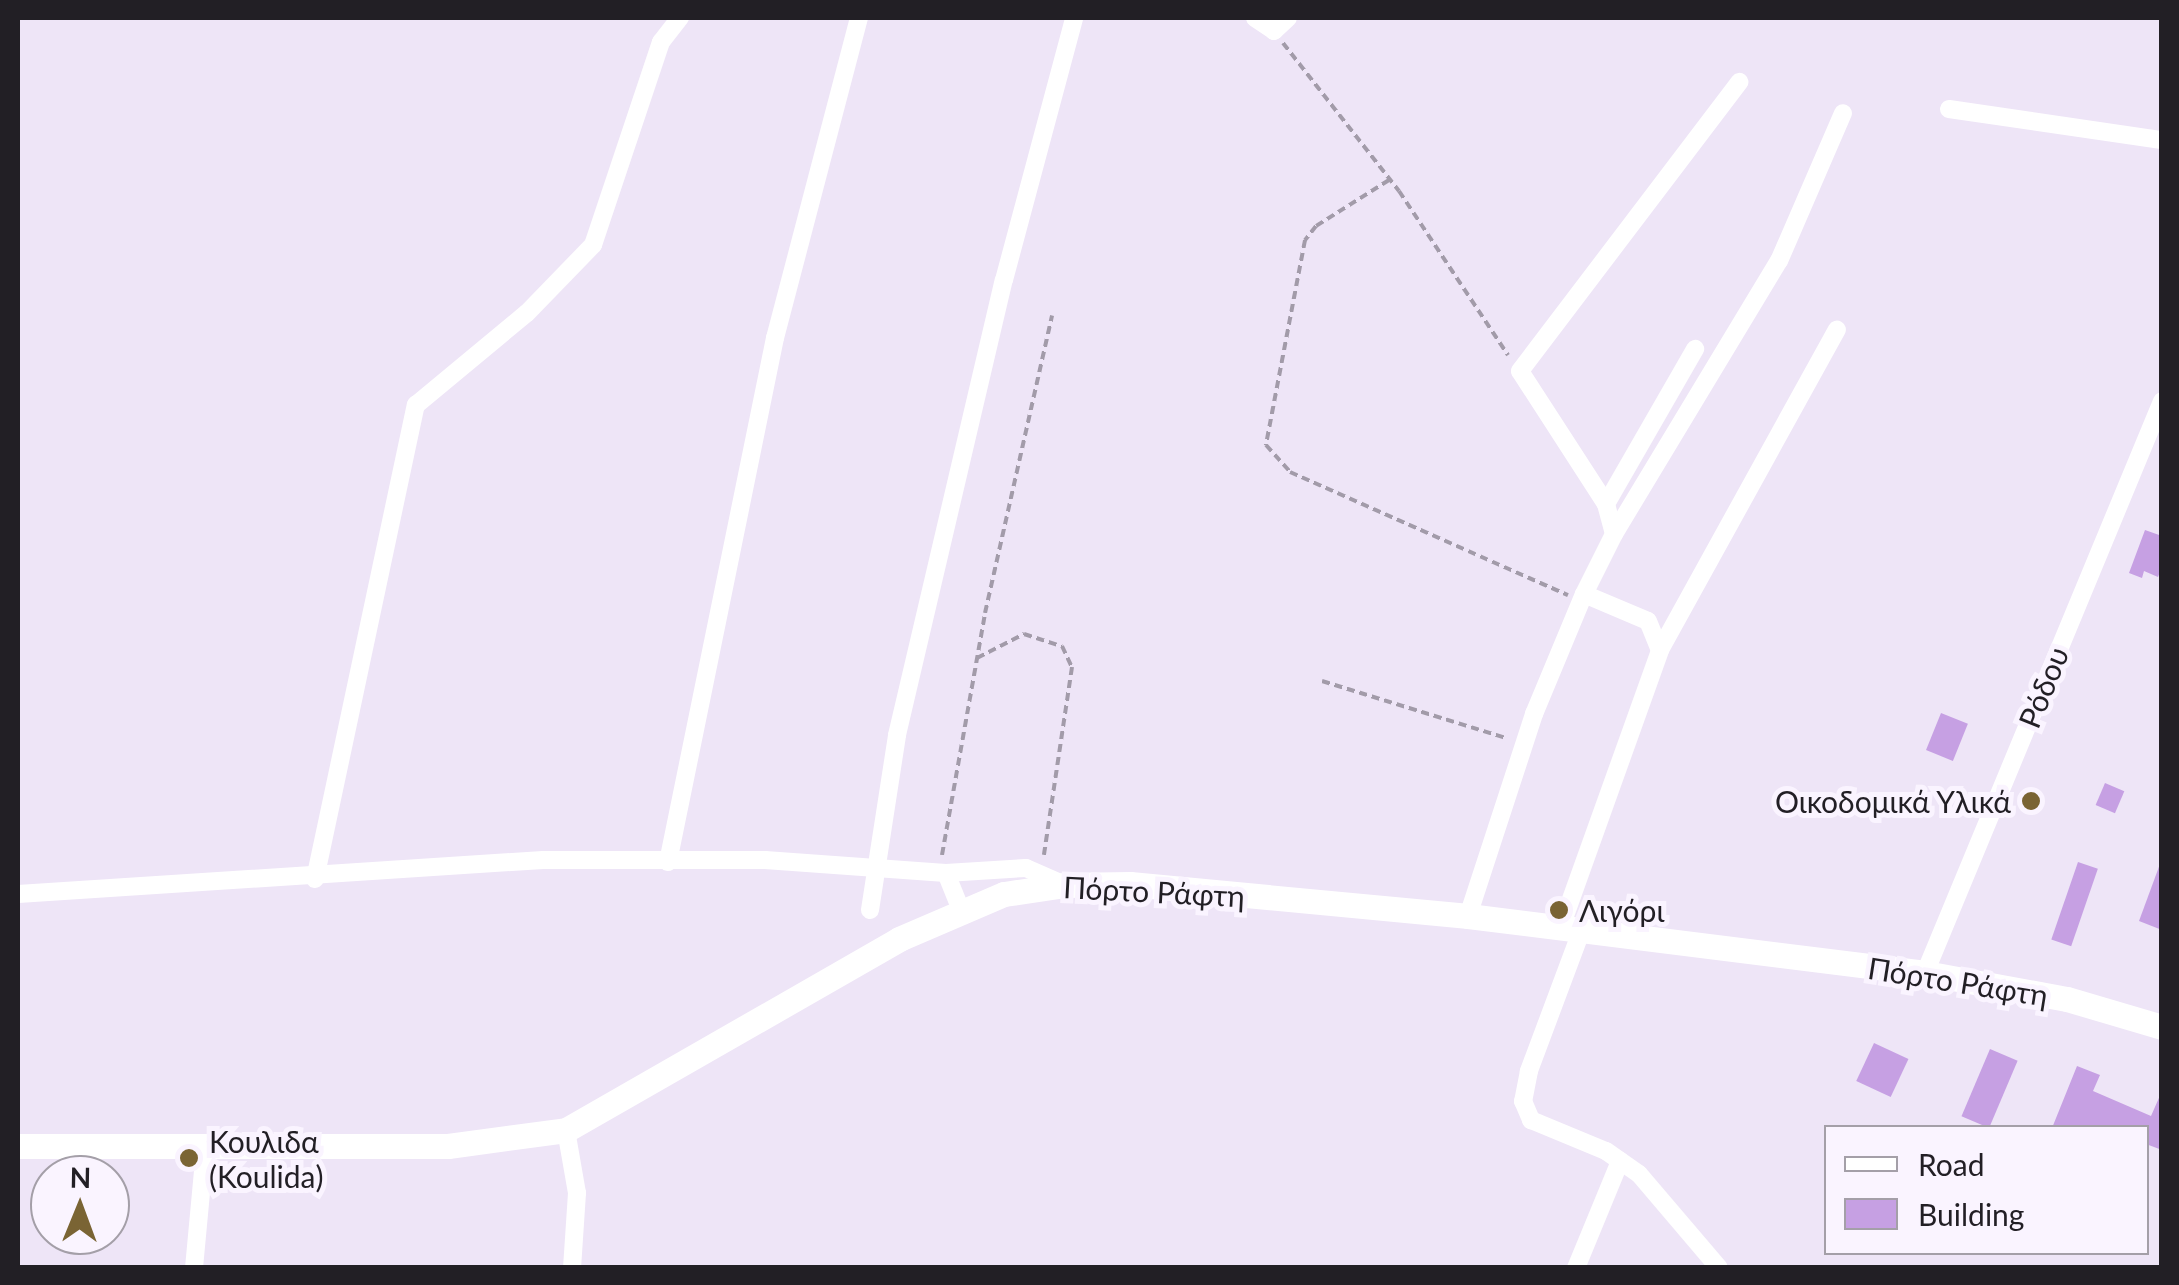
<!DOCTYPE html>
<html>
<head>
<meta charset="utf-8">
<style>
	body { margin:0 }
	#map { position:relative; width:2179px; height:1285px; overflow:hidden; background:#eee5f7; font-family:Lato,sans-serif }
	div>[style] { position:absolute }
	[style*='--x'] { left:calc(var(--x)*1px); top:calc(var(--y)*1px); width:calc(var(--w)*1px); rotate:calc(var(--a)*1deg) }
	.building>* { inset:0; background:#c6a0e3; transform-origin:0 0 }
	.path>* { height:4px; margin-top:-2px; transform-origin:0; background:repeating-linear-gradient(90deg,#a29ba9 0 8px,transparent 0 13px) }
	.street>* { height:18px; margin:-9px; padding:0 9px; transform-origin:9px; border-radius:9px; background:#fff }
	.secondary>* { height:25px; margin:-12.5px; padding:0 12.5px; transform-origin:12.5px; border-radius:12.5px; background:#fff }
	.dots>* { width:28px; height:28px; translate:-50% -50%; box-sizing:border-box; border:5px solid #faf4ff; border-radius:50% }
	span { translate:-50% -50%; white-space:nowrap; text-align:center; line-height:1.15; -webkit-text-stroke:10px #faf4ff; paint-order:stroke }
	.street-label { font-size:30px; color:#221f25 }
	.poi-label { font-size:30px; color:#221f25 }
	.right { translate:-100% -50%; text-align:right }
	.left { translate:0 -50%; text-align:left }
	.frame { position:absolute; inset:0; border:20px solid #221f25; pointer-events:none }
	.legend { position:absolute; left:1824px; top:1125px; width:325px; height:130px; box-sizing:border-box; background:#faf4ff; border:2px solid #a49fa8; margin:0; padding:12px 18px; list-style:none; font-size:30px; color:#221f25 }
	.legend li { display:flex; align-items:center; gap:20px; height:50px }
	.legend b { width:50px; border:2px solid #a49fa8 }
	.north { position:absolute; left:30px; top:1155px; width:100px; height:100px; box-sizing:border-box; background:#faf4ff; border:2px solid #a49fa8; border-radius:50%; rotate:1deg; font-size:28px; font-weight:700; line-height:40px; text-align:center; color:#221f25 }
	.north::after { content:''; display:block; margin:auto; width:35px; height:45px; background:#7a6434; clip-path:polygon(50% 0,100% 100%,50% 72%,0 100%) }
</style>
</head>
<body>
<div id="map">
	<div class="building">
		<i style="clip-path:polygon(2145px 530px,2162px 536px,2162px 567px,2158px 577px,2144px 571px,2142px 578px,2129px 573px)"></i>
		<i style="left:1941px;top:713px;width:29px;height:40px;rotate:22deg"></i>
		<i style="left:2105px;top:783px;width:21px;height:24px;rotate:23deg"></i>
		<i style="left:2078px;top:862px;width:21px;height:82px;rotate:19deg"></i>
		<i style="clip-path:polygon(2160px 864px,2162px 865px,2162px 930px,2139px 921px)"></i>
		<i style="left:1874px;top:1043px;width:38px;height:42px;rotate:25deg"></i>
		<i style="left:1990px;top:1049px;width:30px;height:73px;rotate:23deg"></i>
		<i style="clip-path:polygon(2077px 1066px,2100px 1075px,2093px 1091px,2151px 1116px,2162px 1091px,2162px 1150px,2146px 1144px,2146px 1128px,2052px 1128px)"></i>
	</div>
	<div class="path">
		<i style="--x:1283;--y:43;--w:188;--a:51.9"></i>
		<i style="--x:1399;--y:191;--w:197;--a:56.4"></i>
		<i style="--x:1389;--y:180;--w:86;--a:147.8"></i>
		<i style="--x:1316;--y:226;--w:18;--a:128"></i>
		<i style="--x:1305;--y:240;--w:209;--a:100.8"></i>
		<i style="--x:1266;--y:445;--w:36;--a:48"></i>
		<i style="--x:1290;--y:472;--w:304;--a:23.9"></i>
		<i style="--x:977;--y:658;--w:53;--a:-27.1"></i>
		<i style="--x:1024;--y:634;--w:40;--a:18"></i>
		<i style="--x:1062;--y:646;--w:23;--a:65"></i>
		<i style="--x:1072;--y:667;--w:190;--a:98.5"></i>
		<i style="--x:1322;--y:681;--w:193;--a:17.2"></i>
		<i style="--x:942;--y:855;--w:246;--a:-79.9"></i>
		<i style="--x:985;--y:613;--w:305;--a:-77.3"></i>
	</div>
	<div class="street">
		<i style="--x:1255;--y:18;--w:23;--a:34"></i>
		<i style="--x:1274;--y:31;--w:19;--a:-43"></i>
		<i style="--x:1949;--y:109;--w:215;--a:8.3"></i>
		<i style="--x:1606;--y:504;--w:179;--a:-60.1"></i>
		<i style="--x:1614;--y:534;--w:319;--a:-58.9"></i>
		<i style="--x:1779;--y:261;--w:161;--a:-66.6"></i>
		<i style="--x:1584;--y:594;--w:67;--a:-63.4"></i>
		<i style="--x:1614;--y:534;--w:31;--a:-105"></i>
		<i style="--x:1606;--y:504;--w:158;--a:-122.9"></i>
		<i style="--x:1520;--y:371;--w:363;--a:-52.8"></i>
		<i style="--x:668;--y:862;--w:535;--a:-78.46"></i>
		<i style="--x:775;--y:338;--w:331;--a:-75.3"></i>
		<i style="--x:946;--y:873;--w:40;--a:68"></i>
		<i style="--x:315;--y:879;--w:485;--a:-78"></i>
		<i style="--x:416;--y:405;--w:144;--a:-39.7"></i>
		<i style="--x:527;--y:313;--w:95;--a:-45.9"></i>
		<i style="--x:593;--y:245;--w:214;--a:-71.5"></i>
		<i style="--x:661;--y:42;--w:31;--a:-52"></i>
		<i style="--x:18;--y:894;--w:526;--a:-3.71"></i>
		<i style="--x:543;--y:860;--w:222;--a:0"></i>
		<i style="--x:765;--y:860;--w:181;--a:4.1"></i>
		<i style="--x:946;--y:873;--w:80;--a:-3.6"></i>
		<i style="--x:1026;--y:868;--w:43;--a:23.6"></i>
		<i style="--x:870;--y:910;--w:177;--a:-81.2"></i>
		<i style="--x:897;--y:735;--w:467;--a:-76.8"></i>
		<i style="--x:1004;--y:280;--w:271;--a:-75"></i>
		<i style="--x:1468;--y:916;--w:213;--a:-71.9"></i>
		<i style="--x:1534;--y:714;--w:130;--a:-67.4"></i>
		<i style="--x:1584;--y:594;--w:69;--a:22.9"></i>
		<i style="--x:1648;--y:621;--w:31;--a:68"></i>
		<i style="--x:1561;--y:927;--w:294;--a:-70.3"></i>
		<i style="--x:1660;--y:650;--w:366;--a:-61.1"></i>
		<i style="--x:1582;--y:929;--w:152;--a:110.5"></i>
		<i style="--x:1529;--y:1071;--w:31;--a:101"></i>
		<i style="--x:1523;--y:1101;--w:21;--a:67"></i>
		<i style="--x:1531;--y:1120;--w:81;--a:22.5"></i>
		<i style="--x:1606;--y:1151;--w:40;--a:34.9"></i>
		<i style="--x:1639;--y:1174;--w:123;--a:49.6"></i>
		<i style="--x:1925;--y:973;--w:619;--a:-67.49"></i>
		<i style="--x:566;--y:1130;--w:64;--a:80.1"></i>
		<i style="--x:577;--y:1193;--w:75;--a:93.8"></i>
		<i style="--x:194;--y:1268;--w:119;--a:-84.7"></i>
		<i style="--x:1576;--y:1268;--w:116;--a:-67.6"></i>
	</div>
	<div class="secondary">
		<i style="--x:18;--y:1146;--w:430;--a:0"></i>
		<i style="--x:448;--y:1146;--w:119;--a:-7.7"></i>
		<i style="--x:566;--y:1130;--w:384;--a:-29.8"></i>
		<i style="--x:899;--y:939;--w:114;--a:-23.2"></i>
		<i style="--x:1004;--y:894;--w:62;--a:-8.4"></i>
		<i style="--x:1065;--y:885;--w:65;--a:-0.9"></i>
		<i style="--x:1130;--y:884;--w:340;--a:5.4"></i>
		<i style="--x:1468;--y:916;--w:461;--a:7.1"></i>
		<i style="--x:1925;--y:973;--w:144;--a:10.4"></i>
		<i style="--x:2067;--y:999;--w:99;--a:16.4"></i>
	</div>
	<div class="dots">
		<i style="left:2031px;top:801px;background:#7a6434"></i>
		<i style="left:1559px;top:910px;background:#7a6434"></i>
		<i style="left:189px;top:1158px;background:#7a6434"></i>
	</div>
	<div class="street-label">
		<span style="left:2043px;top:687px;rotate:-68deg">Ρόδου</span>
		<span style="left:1154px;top:891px;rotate:3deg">Πόρτο Ράφτη</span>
		<span style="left:1958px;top:981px;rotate:9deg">Πόρτο Ράφτη</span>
	</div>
	<div class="poi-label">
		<span class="right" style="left:2011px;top:801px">Οικοδομικά Υλικά</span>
		<span class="left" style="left:1579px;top:910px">Λιγόρι</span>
		<span class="left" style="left:209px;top:1158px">Κουλιδα<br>(Koulida)</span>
	</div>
	<div class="frame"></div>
	<ul class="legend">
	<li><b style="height:12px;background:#fff"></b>Road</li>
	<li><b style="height:28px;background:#c6a0e3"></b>Building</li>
	</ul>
	<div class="north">N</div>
</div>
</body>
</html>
